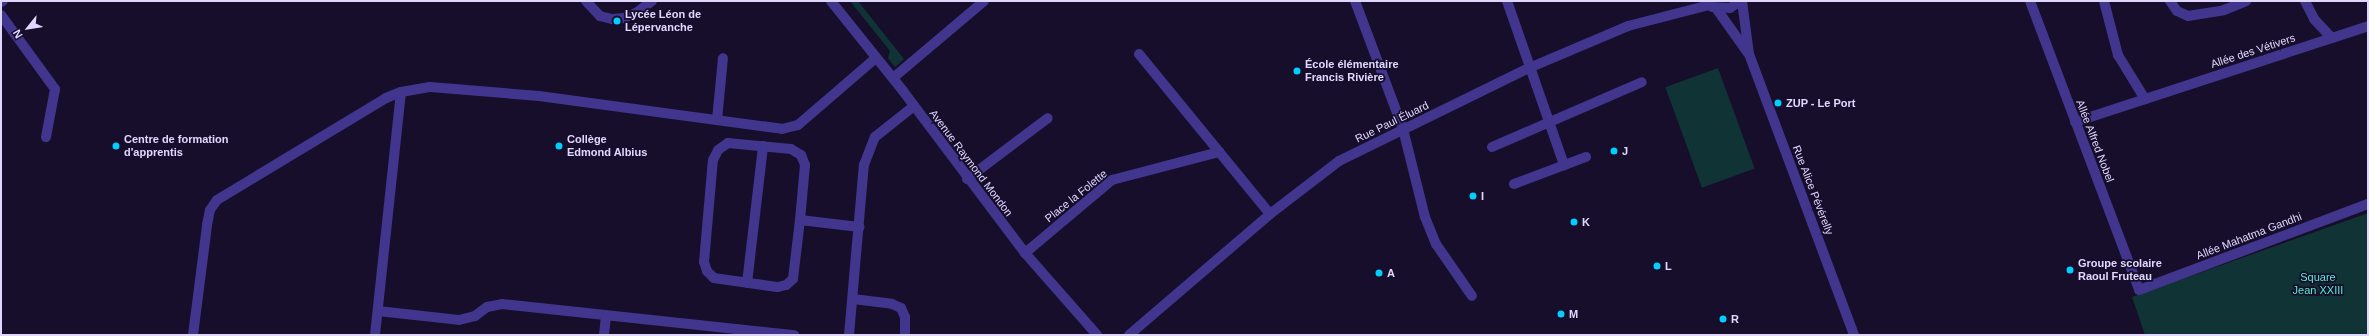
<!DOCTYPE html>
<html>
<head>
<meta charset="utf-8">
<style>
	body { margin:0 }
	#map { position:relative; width:2369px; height:336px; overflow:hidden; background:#160e2a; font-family:Helvetica,sans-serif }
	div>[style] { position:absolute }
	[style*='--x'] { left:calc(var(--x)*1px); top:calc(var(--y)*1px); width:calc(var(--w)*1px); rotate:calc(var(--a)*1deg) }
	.green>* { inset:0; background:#103335; transform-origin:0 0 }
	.minor>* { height:10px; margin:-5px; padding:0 5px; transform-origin:5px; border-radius:5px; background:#41358e }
	.dots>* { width:11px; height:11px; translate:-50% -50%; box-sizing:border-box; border:2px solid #160e2a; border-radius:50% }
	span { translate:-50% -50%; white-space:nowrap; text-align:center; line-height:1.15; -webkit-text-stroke:3.5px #160e2a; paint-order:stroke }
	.poi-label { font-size:11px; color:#e0d7ff; font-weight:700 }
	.left { translate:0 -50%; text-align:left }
	.street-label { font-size:11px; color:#e0d7ff }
	.park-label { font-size:11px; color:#58ebd4 }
	.frame { position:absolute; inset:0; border:2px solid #e0d7ff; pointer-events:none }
	.north { position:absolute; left:8px; top:8px; width:40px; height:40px; -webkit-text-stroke:3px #160e2a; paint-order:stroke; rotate:240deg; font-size:11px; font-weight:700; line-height:16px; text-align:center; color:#e0d7ff }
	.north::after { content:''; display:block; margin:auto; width:14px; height:18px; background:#e0d7ff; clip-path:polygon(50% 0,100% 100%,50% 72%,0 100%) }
</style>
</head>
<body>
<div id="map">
	<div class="green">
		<i style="clip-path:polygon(850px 1px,858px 1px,904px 59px,895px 67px,888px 58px,890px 51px)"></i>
		<i style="left:1718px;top:68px;width:107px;height:56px;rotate:70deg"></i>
		<i style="clip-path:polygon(2368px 213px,2368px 335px,2145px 335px,2132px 297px)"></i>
	</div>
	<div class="minor">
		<i style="--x:586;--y:1;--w:21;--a:47"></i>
		<i style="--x:600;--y:16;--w:12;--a:14"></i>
		<i style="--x:612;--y:19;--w:12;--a:-5"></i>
		<i style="--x:624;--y:18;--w:13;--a:-23"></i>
		<i style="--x:636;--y:13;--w:20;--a:-37"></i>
		<i style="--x:831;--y:1;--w:115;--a:51.3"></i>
		<i style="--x:903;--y:91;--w:203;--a:53"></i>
		<i style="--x:1025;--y:253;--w:109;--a:48.7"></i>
		<i style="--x:1355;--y:1;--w:137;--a:69.4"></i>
		<i style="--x:1403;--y:129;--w:91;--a:76"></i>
		<i style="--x:1425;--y:217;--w:29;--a:68"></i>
		<i style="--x:1436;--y:244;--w:63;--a:55.3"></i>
		<i style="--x:1507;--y:1;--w:174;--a:70.8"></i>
		<i style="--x:1742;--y:1;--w:53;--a:82.5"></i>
		<i style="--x:1749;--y:54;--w:300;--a:69.5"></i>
		<i style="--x:2030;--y:1;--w:309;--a:69.3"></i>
		<i style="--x:2139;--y:290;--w:245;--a:-20.6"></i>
		<i style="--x:2104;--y:1;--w:56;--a:75.5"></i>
		<i style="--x:2118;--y:55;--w:52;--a:58.5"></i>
		<i style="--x:2170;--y:1;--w:12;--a:55"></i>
		<i style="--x:2177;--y:11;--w:12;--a:24"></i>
		<i style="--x:2188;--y:16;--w:36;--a:-9"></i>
		<i style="--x:2224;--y:10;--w:24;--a:-22"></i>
		<i style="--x:2305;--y:1;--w:20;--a:63"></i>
		<i style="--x:2314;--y:19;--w:26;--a:47"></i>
		<i style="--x:1;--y:2;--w:2;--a:-27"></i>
		<i style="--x:1712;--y:7;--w:18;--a:3"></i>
		<i style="--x:1730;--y:8;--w:12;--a:-35"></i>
		<i style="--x:1716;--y:8;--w:55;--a:54.6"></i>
		<i style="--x:1;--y:15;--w:92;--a:53.9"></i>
		<i style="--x:55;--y:89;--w:49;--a:100.6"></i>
		<i style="--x:1139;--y:54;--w:207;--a:50.7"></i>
		<i style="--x:893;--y:78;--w:119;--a:-40.2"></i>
		<i style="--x:717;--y:120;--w:62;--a:-84.5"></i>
		<i style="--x:2075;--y:122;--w:308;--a:-18.1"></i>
		<i style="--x:728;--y:143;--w:63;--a:5.4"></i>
		<i style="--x:791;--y:149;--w:12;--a:31"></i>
		<i style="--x:801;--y:155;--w:11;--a:68"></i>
		<i style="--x:805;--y:165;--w:55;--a:95.2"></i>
		<i style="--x:800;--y:220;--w:59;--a:96.8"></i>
		<i style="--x:793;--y:279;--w:9;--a:139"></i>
		<i style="--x:786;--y:285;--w:9;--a:167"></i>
		<i style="--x:777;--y:287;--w:64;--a:-171.9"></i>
		<i style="--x:714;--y:278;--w:10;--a:-135"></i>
		<i style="--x:707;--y:271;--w:9;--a:-108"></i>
		<i style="--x:704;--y:262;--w:102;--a:-85"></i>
		<i style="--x:713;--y:160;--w:11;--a:-63"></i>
		<i style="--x:718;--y:150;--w:12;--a:-35"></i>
		<i style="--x:1492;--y:147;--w:163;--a:-23.4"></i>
		<i style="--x:967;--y:179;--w:101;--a:-37"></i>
		<i style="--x:1514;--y:184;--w:77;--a:-20.6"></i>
		<i style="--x:800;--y:220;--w:60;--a:6.7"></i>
		<i style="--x:1025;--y:253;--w:114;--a:-40"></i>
		<i style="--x:1112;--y:180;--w:111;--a:-14.7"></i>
		<i style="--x:747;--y:283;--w:138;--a:-83.3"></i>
		<i style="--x:853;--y:299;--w:39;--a:7"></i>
		<i style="--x:892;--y:304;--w:10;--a:24"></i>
		<i style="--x:901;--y:308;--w:10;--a:66"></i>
		<i style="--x:905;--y:317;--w:18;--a:90"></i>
		<i style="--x:378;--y:311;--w:81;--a:6.3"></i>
		<i style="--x:459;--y:320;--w:16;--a:-14"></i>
		<i style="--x:475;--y:316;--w:15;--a:-37"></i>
		<i style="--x:487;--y:307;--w:15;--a:-11"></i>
		<i style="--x:502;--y:304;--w:294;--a:6.1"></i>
		<i style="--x:193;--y:335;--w:111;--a:-82.7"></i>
		<i style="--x:207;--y:225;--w:15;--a:-79"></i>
		<i style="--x:210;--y:210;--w:12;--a:-55"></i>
		<i style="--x:217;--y:200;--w:197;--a:-31.1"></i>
		<i style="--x:386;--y:98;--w:16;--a:-22"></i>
		<i style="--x:401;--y:92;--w:29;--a:-10"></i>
		<i style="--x:430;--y:87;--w:109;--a:4.7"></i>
		<i style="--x:539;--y:96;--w:245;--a:7.7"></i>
		<i style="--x:782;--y:129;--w:16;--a:-14"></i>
		<i style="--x:798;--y:125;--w:103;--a:-40.7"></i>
		<i style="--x:375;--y:335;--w:244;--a:-83.9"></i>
		<i style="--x:604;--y:335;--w:20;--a:-84"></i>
		<i style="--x:849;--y:335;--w:171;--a:-85"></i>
		<i style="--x:864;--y:165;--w:30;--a:-69"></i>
		<i style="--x:875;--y:137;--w:50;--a:-38.5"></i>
		<i style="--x:1129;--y:335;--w:186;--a:-40.6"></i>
		<i style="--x:1270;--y:214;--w:87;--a:-37.5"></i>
		<i style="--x:1339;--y:161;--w:212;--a:-26.1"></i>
		<i style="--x:1529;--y:68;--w:108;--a:-23"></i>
		<i style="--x:1628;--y:26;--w:84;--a:-14.5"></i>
	</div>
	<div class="dots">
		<i style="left:617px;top:21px;background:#03ceff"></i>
		<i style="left:1297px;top:71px;background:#03ceff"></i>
		<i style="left:1778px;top:103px;background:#03ceff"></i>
		<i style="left:116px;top:146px;background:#03ceff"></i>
		<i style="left:559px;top:146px;background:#03ceff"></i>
		<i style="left:1614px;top:151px;background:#03ceff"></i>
		<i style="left:1473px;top:196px;background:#03ceff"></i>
		<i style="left:1574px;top:222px;background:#03ceff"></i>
		<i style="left:1657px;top:266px;background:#03ceff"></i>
		<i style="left:2070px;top:270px;background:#03ceff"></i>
		<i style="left:1379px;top:273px;background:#03ceff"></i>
		<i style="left:1561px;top:314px;background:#03ceff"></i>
		<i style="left:1723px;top:319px;background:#03ceff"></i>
	</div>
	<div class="poi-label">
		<span class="left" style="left:625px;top:21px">Lycée Léon de<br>Lépervanche</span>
		<span class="left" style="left:1305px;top:71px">École élémentaire<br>Francis Rivière</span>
		<span class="left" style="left:1786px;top:103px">ZUP - Le Port</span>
		<span class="left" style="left:124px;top:146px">Centre de formation<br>d'apprentis</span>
		<span class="left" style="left:567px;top:146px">Collège<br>Edmond Albius</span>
		<span class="left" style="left:1622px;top:151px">J</span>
		<span class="left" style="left:1481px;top:196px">I</span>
		<span class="left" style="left:1582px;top:222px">K</span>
		<span class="left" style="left:2078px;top:270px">Groupe scolaire<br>Raoul Fruteau</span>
		<span class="left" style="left:1665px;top:266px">L</span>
		<span class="left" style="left:1387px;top:273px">A</span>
		<span class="left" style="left:1569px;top:314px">M</span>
		<span class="left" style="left:1731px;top:319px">R</span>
	</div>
	<div class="street-label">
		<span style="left:2253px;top:51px;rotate:-18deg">Allée des Vétivers</span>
		<span style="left:1392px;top:122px;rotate:-26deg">Rue Paul Éluard</span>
		<span style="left:2095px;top:141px;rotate:69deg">Allée Alfred Nobel</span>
		<span style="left:971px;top:163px;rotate:53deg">Avenue Raymond Mondon</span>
		<span style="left:1813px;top:190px;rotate:69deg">Rue Alice Pévérelly</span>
		<span style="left:1076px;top:196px;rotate:-39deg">Place la Folette</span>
		<span style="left:2249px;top:236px;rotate:-21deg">Allée Mahatma Gandhi</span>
	</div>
	<div class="park-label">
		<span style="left:2318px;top:284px">Square<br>Jean XXIII</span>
	</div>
	<div class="frame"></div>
	<div class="north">N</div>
</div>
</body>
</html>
